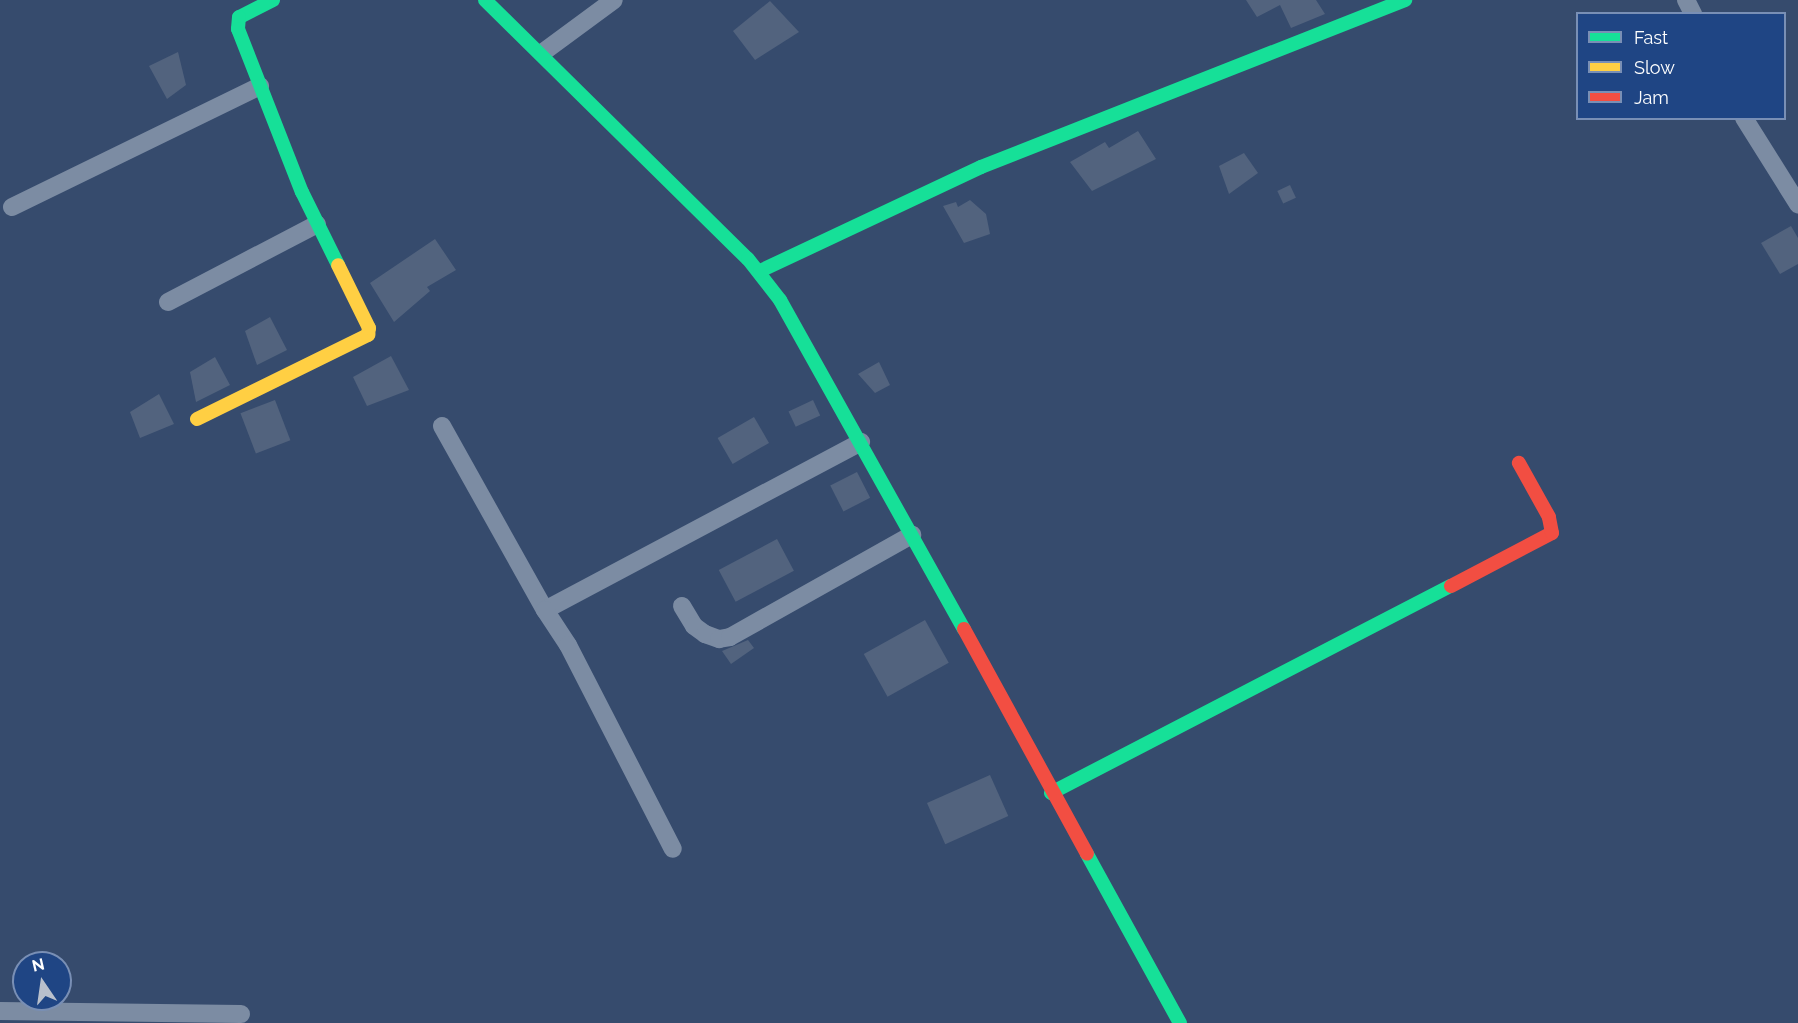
<!DOCTYPE html>
<html>
<head>
<meta charset="utf-8">
<style>
	body { margin:0 }
	#map { position:relative; width:1798px; height:1023px; overflow:hidden; background:#364b6d; font-family:Raleway,sans-serif }
	div>[style] { position:absolute }
	[style*='--x'] { left:calc(var(--x)*1px); top:calc(var(--y)*1px); width:calc(var(--w)*1px); rotate:calc(var(--a)*1deg) }
	.building>* { inset:0; background:#52637e; transform-origin:0 0 }
	.street>* { height:18px; margin:-9px; padding:0 9px; transform-origin:9px; border-radius:9px; background:#7c8ca3 }
	.fast>* { height:14px; margin:-7px; padding:0 7px; transform-origin:7px; border-radius:7px; background:#16e098 }
	.slow>* { height:14px; margin:-7px; padding:0 7px; transform-origin:7px; border-radius:7px; background:#ffcf43 }
	.jam>* { height:14px; margin:-7px; padding:0 7px; transform-origin:7px; border-radius:7px; background:#f24e42 }
	span { translate:-50% -50%; white-space:nowrap; text-align:center; line-height:1.15; -webkit-text-stroke:6px #1f4584; paint-order:stroke }
	.legend { position:absolute; left:1576px; top:12px; width:210px; height:108px; box-sizing:border-box; background:#1f4584; border:2px solid #798fb5; margin:0; padding:8px 10px; list-style:none; font-size:18px; color:#fff }
	.legend li { display:flex; align-items:center; gap:12px; height:30px }
	.legend b { width:30px; border:2px solid #798fb5 }
	.north { position:absolute; left:12px; top:951px; width:60px; height:60px; box-sizing:border-box; background:#1f4584; border:2px solid #798fb5; border-radius:50%; rotate:347deg; font-size:16px; font-weight:700; line-height:24px; text-align:center; color:#fff }
	.north::after { content:''; display:block; margin:auto; width:21px; height:27px; background:#b9c0cc; clip-path:polygon(50% 0,100% 100%,50% 72%,0 100%) }
</style>
</head>
<body>
<div id="map">
	<div class="building">
		<i style="clip-path:polygon(1246px 0,1316px 0,1325px 14px,1291px 28px,1280px 5px,1257px 17px)"></i>
		<i style="clip-path:polygon(770px 1px,799px 32px,755px 60px,733px 31px)"></i>
		<i style="clip-path:polygon(178px 52px,186px 85px,167px 99px,149px 66px)"></i>
		<i style="clip-path:polygon(1138px 131px,1156px 159px,1092px 191px,1070px 162px,1105px 142px,1109px 148px)"></i>
		<i style="clip-path:polygon(1244px 153px,1258px 173px,1229px 194px,1219px 166px)"></i>
		<i style="left:1290px;top:185px;width:14px;height:14px;rotate:65deg"></i>
		<i style="clip-path:polygon(970px 200px,986px 214px,990px 234px,964px 243px,943px 206px,956px 202px,958px 207px)"></i>
		<i style="clip-path:polygon(1791px 226px,1798px 238px,1798px 264px,1780px 274px,1761px 243px)"></i>
		<i style="clip-path:polygon(435px 239px,456px 270px,427px 287px,430px 291px,394px 322px,370px 283px)"></i>
		<i style="clip-path:polygon(270px 317px,287px 350px,257px 365px,245px 331px)"></i>
		<i style="clip-path:polygon(391px 356px,409px 390px,367px 406px,353px 377px)"></i>
		<i style="clip-path:polygon(215px 357px,230px 385px,196px 402px,190px 372px)"></i>
		<i style="clip-path:polygon(879px 362px,890px 385px,875px 393px,858px 374px)"></i>
		<i style="clip-path:polygon(159px 394px,174px 424px,140px 438px,130px 412px)"></i>
		<i style="left:275px;top:400px;width:43px;height:37px;rotate:69deg"></i>
		<i style="left:813px;top:400px;width:17px;height:27px;rotate:65deg"></i>
		<i style="left:754px;top:417px;width:30px;height:42px;rotate:60deg"></i>
		<i style="left:857px;top:472px;width:29px;height:30px;rotate:63deg"></i>
		<i style="left:777px;top:539px;width:36px;height:66px;rotate:62deg"></i>
		<i style="left:925px;top:620px;width:49px;height:70px;rotate:61deg"></i>
		<i style="clip-path:polygon(748px 640px,754px 648px,731px 664px,722px 651px)"></i>
		<i style="left:990px;top:775px;width:45px;height:69px;rotate:66deg"></i>
	</div>
	<div class="street">
		<i style="--x:1686;--y:0;--w:16;--a:63"></i>
		<i style="--x:542;--y:53;--w:89;--a:-36.4"></i>
		<i style="--x:1744;--y:118;--w:102;--a:57.9"></i>
		<i style="--x:12;--y:207;--w:276;--a:-26"></i>
		<i style="--x:168;--y:302;--w:168;--a:-27.6"></i>
		<i style="--x:442;--y:426;--w:211;--a:60.8"></i>
		<i style="--x:545;--y:610;--w:358;--a:-28"></i>
		<i style="--x:682;--y:606;--w:23;--a:59"></i>
		<i style="--x:694;--y:626;--w:14;--a:36"></i>
		<i style="--x:705;--y:634;--w:15;--a:20"></i>
		<i style="--x:719;--y:639;--w:11;--a:-10"></i>
		<i style="--x:730;--y:637;--w:209;--a:-29.3"></i>
		<i style="--x:545;--y:610;--w:42;--a:56.7"></i>
		<i style="--x:568;--y:645;--w:229;--a:62.8"></i>
		<i style="--x:0;--y:1011;--w:241;--a:0.7"></i>
	</div>
	<div class="fast">
		<i style="--x:273;--y:0;--w:38;--a:153"></i>
		<i style="--x:239;--y:17;--w:12;--a:95"></i>
		<i style="--x:238;--y:29;--w:175;--a:68.6"></i>
		<i style="--x:302;--y:192;--w:81;--a:63.7"></i>
		<i style="--x:485;--y:0;--w:369;--a:44.6"></i>
		<i style="--x:748;--y:259;--w:52;--a:52"></i>
		<i style="--x:780;--y:300;--w:377;--a:60.8"></i>
		<i style="--x:760;--y:271;--w:244;--a:-25.2"></i>
		<i style="--x:981;--y:167;--w:456;--a:-21.5"></i>
		<i style="--x:1051;--y:793;--w:450;--a:-27.4"></i>
		<i style="--x:1087;--y:854;--w:193;--a:61.2"></i>
	</div>
	<div class="slow">
		<i style="--x:197;--y:419;--w:191;--a:-26.2"></i>
		<i style="--x:368;--y:335;--w:7;--a:-82"></i>
		<i style="--x:369;--y:328;--w:70;--a:-116.2"></i>
	</div>
	<div class="jam">
		<i style="--x:1451;--y:586;--w:114;--a:-27.7"></i>
		<i style="--x:1552;--y:533;--w:16;--a:-101"></i>
		<i style="--x:1549;--y:517;--w:62;--a:-119.1"></i>
		<i style="--x:964;--y:629;--w:256;--a:61.3"></i>
	</div>
	<ul class="legend">
	<li><b style="height:8px;background:#16e098"></b>Fast</li>
	<li><b style="height:8px;background:#ffcf43"></b>Slow</li>
	<li><b style="height:8px;background:#f24e42"></b>Jam</li>
	</ul>
	<div class="north">N</div>
</div>
</body>
</html>
